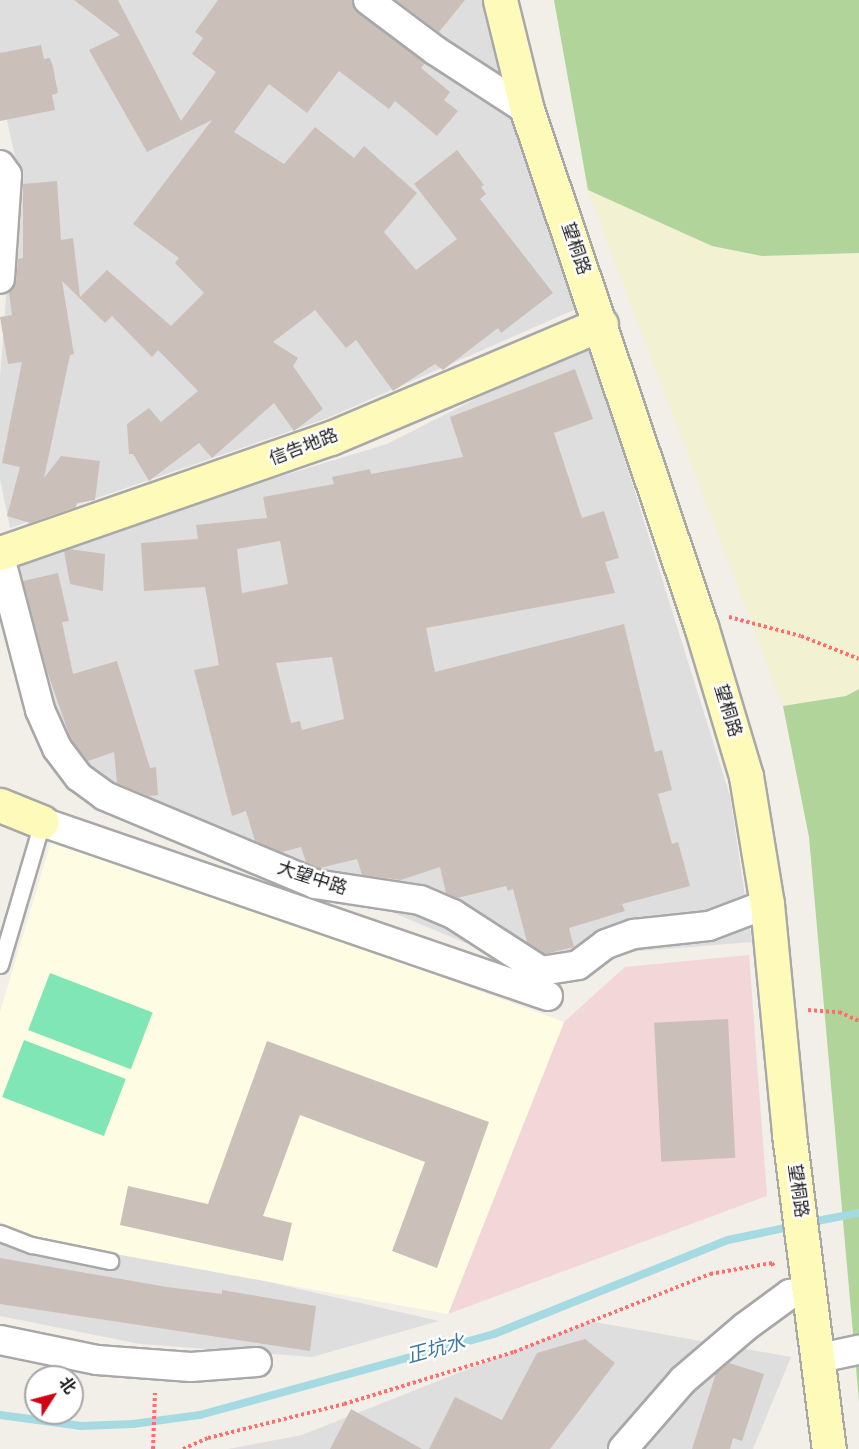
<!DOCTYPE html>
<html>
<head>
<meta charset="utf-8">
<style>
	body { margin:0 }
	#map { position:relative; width:859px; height:1449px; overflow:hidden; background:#f2eee8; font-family:"Alegreya Sans","Noto Sans SC",sans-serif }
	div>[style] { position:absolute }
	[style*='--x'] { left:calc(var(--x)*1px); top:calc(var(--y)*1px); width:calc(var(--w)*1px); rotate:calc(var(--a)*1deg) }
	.residential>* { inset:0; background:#dfdede }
	.commercial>* { inset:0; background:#f3d6d8 }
	.education>* { inset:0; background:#fffce4 }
	.farmland>* { inset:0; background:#f2f1d2 }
	.forest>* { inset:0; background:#b0d49a }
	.pitch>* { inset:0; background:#81e6b5; transform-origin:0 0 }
	.stream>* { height:8px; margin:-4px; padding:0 4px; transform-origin:4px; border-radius:4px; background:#a5dae2 }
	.building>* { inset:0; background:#cbbfba; transform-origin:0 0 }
	.path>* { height:4px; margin-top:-2px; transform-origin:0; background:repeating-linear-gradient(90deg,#ff6d6c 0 3px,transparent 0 6px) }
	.roads { filter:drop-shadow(2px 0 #a8a8a8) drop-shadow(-2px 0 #a8a8a8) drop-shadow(0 2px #a8a8a8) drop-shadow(0 -2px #a8a8a8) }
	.lane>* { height:15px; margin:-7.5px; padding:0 7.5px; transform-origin:7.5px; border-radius:7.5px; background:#fff }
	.street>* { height:28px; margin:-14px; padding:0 14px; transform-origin:14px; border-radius:14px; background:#fff }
	.secondary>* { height:33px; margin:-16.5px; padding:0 16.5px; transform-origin:16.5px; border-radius:16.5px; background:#fefbba }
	span { translate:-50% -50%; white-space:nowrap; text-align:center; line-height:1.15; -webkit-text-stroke:4.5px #fff; paint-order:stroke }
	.street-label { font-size:18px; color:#212121 }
	.water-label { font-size:20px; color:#3d79a0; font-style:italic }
	.north { position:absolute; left:24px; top:1365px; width:60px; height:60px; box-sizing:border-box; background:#fff; border:2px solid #a6a6a6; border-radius:50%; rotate:54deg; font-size:16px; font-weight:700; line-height:24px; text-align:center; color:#212121 }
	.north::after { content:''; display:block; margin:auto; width:21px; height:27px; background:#d30014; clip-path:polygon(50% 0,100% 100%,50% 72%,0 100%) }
</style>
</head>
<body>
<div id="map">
	<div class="residential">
		<i style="clip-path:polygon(0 0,492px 0,576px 309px,325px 419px,10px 528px,0 479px,0 378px,16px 161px,0 89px)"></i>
		<i style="clip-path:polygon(588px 342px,730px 796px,752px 942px,615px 953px,557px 981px,111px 795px,79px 769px,45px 706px,11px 568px,184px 506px,387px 444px)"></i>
		<i style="clip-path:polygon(0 1221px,439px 1321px,312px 1357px,140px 1344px,0 1316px)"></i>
		<i style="clip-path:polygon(589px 1321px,791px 1357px,753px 1449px,228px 1449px,302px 1435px)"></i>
	</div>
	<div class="commercial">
		<i style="clip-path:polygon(749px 955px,767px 1196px,448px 1314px,564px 1022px,625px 967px)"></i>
	</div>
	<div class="education">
		<i style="clip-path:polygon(53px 835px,564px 1022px,448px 1314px,32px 1239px,0 1222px,0 1012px)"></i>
	</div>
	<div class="farmland">
		<i style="clip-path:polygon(588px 190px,712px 246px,762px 256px,859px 253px,859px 689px,846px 696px,783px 706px)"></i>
	</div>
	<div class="forest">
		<i style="clip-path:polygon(554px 0,859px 0,859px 253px,762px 256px,712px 246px,588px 190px)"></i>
		<i style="clip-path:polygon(859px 689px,859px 1401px,809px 837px,783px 706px,846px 696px)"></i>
	</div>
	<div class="pitch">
		<i style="left:50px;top:973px;width:110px;height:61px;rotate:21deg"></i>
		<i style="left:24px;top:1040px;width:109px;height:61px;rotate:21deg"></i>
	</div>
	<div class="stream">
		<i style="--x:806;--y:1223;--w:54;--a:-10.7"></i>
		<i style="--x:0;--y:1415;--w:82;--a:7.7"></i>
		<i style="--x:81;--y:1426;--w:52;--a:-2.2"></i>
		<i style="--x:133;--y:1424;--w:68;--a:-7.7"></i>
		<i style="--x:200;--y:1415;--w:305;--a:-15.4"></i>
		<i style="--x:494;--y:1334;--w:252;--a:-21.9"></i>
		<i style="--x:728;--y:1240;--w:67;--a:-12"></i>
	</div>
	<div class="building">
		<i style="clip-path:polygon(74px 0,118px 0,181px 121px,216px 72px,192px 54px,203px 38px,195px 32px,218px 0,352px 0,358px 13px,425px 63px,421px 68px,450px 92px,444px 100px,458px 111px,437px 136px,395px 101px,389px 109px,339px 71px,307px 113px,269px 84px,234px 132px,284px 164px,315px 127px,354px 158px,364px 146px,417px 193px,384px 232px,416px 270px,457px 239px,414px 184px,457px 150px,484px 185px,481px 187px,486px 194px,480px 199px,553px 293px,501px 333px,498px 328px,443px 370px,435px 364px,393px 391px,356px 340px,346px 348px,315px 310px,273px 342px,298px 358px,293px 366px,323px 409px,294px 431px,274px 403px,212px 458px,199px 443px,149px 481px,133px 454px,129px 454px,127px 424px,149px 408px,161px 422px,198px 391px,158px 350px,152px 357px,112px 316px,105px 323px,62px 281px,74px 354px,70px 355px,44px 478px,61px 456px,100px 461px,95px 500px,77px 503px,76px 507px,30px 523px,7px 516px,20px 467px,2px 463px,22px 362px,8px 364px,0 317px,12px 315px,9px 293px,16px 281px,18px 259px,23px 258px,23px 184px,57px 181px,61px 240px,73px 238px,80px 297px,107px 270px,171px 326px,204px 293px,175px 263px,179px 258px,133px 224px,212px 120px,147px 152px,89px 50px,120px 35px)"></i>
		<i style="clip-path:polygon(396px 0,465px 0,439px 32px)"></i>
		<i style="clip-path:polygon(41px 45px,44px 59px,50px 58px,53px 67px,58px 93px,52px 95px,55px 110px,0 121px,0 53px)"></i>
		<i style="clip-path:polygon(evenodd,575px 369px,593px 419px,554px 433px,582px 518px,604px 511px,619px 558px,605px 562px,615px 593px,426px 628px,435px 672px,624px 624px,655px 752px,662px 750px,672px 790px,658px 794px,672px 844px,678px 842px,690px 886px,622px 904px,625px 911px,569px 928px,574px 947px,545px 954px,527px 942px,513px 889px,508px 891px,506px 886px,457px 898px,446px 893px,440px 867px,401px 880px,362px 875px,357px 859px,320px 868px,306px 862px,301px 847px,282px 852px,255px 841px,246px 811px,232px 816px,194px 670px,219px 665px,205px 587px,144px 591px,141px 543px,198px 539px,196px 525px,267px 518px,263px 497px,334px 484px,332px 477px,370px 469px,371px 474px,463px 457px,450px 417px,575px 369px,280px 541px,288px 584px,242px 593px,237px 549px,280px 541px,575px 369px,332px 657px,344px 719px,302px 730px,300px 721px,291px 723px,276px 663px,332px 657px)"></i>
		<i style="clip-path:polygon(69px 549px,105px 554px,103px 591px,70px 584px,64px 551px)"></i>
		<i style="clip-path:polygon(58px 573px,69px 621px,62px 622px,73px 674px,117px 661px,150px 768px,156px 767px,158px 795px,148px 796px,117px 783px,114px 752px,88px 761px,71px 740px,47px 671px,23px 581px)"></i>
		<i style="left:728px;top:1019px;width:139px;height:74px;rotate:87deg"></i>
		<i style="clip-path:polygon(267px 1041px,489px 1122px,437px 1268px,392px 1251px,425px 1162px,300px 1115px,263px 1216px,292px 1223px,283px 1261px,120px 1225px,128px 1186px,208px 1204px)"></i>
		<i style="clip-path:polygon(0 1258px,167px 1287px,222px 1294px,222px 1290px,316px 1306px,310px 1351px,0 1304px)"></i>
		<i style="clip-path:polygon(585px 1339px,615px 1363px,550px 1449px,429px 1449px,455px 1397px,502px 1420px,537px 1353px)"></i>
		<i style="clip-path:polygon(729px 1363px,764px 1374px,742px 1441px,733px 1438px,730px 1449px,692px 1449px,716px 1373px)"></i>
		<i style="clip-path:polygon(351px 1409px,422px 1449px,330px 1449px)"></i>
	</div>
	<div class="path">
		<i style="--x:729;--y:617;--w:74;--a:14.8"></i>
		<i style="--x:801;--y:636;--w:62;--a:21.6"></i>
		<i style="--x:808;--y:1010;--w:31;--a:4"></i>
		<i style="--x:839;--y:1012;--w:22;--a:24"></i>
		<i style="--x:153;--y:1449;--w:56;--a:-88"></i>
		<i style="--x:183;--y:1449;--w:27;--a:-24"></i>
		<i style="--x:208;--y:1438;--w:140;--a:-14"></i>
		<i style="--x:344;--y:1404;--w:178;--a:-17"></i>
		<i style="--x:514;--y:1352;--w:211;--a:-21.7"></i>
		<i style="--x:710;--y:1274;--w:63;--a:-10.1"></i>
		<i style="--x:772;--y:1263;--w:4;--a:63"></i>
	</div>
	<div class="roads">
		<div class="lane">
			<i style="--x:0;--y:965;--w:149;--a:-73.6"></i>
			<i style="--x:0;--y:1233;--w:34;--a:21"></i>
			<i style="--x:32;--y:1245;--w:80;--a:11.6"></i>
		</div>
		<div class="street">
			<i style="--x:368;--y:0;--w:85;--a:36.9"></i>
			<i style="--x:436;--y:51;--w:108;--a:33"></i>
			<i style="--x:0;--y:165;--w:12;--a:55"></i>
			<i style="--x:7;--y:175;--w:104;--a:93.9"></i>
			<i style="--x:0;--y:557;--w:158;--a:75.3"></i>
			<i style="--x:40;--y:710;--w:42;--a:65.9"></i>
			<i style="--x:57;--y:748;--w:36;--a:53"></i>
			<i style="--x:79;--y:777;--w:32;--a:36"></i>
			<i style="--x:105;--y:796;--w:228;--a:22.7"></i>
			<i style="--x:315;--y:884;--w:106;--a:8.7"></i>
			<i style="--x:420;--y:900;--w:36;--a:23"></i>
			<i style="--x:453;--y:914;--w:105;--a:32.9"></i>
			<i style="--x:541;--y:971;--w:37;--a:-9"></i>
			<i style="--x:578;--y:965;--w:35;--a:-37"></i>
			<i style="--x:606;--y:944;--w:30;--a:-20"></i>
			<i style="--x:634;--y:934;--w:75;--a:-6.1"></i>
			<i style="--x:709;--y:926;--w:62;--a:-20.8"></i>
			<i style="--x:42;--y:822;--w:535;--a:18.98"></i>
			<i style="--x:0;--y:1340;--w:99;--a:11.7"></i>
			<i style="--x:97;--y:1360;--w:94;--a:4.3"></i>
			<i style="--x:191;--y:1367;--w:66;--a:-4.3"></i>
			<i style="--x:820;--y:1358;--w:40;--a:-12"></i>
			<i style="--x:623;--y:1449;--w:91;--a:-49"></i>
			<i style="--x:683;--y:1380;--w:82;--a:-40.5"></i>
			<i style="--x:745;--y:1327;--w:56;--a:-36.3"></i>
			<i style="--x:790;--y:1294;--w:20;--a:-3"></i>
		</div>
		<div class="secondary">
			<i style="--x:500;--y:0;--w:113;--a:76.2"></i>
			<i style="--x:527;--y:110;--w:545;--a:71.37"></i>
			<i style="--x:701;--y:626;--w:157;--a:73.3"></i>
			<i style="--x:746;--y:776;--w:130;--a:80.7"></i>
			<i style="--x:767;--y:904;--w:231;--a:84.5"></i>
			<i style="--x:789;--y:1134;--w:318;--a:82.8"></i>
			<i style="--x:0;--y:553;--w:350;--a:-19.2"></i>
			<i style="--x:331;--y:438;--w:293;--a:-22.9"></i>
			<i style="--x:0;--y:805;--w:45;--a:22"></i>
		</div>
	</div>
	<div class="street-label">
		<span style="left:575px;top:249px;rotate:71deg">望桐路</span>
		<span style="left:304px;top:448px;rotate:-21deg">信告地路</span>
		<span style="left:727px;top:711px;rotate:73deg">望桐路</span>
		<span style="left:312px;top:879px;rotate:18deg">大望中路</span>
		<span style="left:797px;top:1191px;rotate:82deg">望桐路</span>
	</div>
	<div class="water-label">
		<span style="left:436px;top:1350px;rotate:-15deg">正坑水</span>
	</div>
	<div class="north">北</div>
</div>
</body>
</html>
